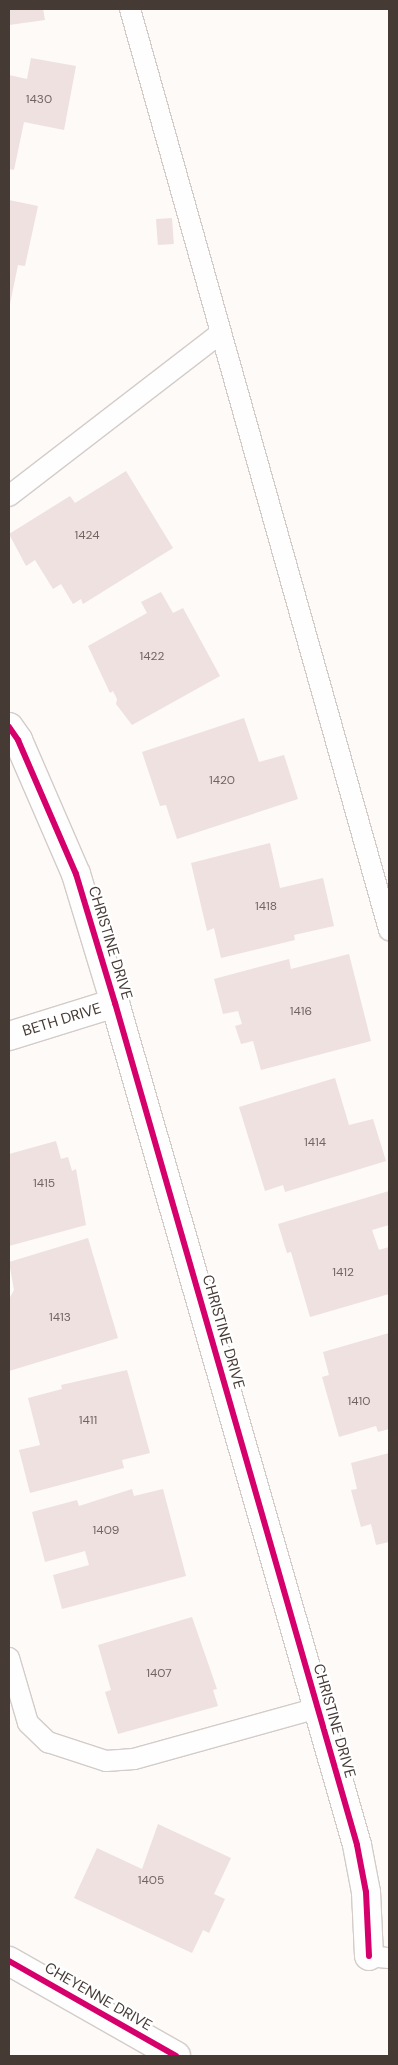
<!DOCTYPE html>
<html>
<head>
<meta charset="utf-8">
<style>
	body { margin:0 }
	#map { position:relative; width:398px; height:2065px; overflow:hidden; background:#fdfaf8; font-family:"DM Sans",sans-serif }
	div>[style] { position:absolute }
	[style*='--x'] { left:calc(var(--x)*1px); top:calc(var(--y)*1px); width:calc(var(--w)*1px); rotate:calc(var(--a)*1deg) }
	.building>* { inset:0; background:#eee1e0; transform-origin:0 0 }
	.roads { filter:drop-shadow(1px 0 #d3ccc9) drop-shadow(-1px 0 #d3ccc9) drop-shadow(0 1px #d3ccc9) drop-shadow(0 -1px #d3ccc9) }
	.lane>* { height:20px; margin:-10px; padding:0 10px; transform-origin:10px; border-radius:10px; background:#fffefe }
	.street>* { height:28px; margin:-14px; padding:0 14px; transform-origin:14px; border-radius:14px; background:#fffefe }
	.cycleway>* { height:6px; margin:-3px; padding:0 3px; transform-origin:3px; border-radius:3px; background:#d6006c }
	span { translate:-50% -50%; white-space:nowrap; text-align:center; line-height:1.15; -webkit-text-stroke:4.5px #fff; paint-order:stroke }
	.number-label { font-size:12px; color:#706460 }
	.number-label span { -webkit-text-stroke-width:0 }
	.street-label { font-size:15px; color:#463a35 }
	.frame { position:absolute; inset:0; border:10px solid #463a35; pointer-events:none }
</style>
</head>
<body>
<div id="map">
	<div class="building">
		<i style="clip-path:polygon(9px 9px,43px 9px,45px 20px,9px 25px)"></i>
		<i style="clip-path:polygon(31px 58px,76px 66px,64px 130px,24px 122px,14px 170px,9px 169px,9px 75px,27px 79px)"></i>
		<i style="clip-path:polygon(9px 200px,38px 206px,25px 266px,18px 265px,10px 304px)"></i>
		<i style="left:172px;top:218px;width:26px;height:16px;rotate:86deg"></i>
		<i style="clip-path:polygon(126px 471px,173px 548px,83px 604px,81px 599px,73px 604px,61px 584px,53px 589px,35px 560px,26px 566px,9px 534px,70px 496px,75px 503px)"></i>
		<i style="clip-path:polygon(161px 592px,173px 613px,183px 608px,220px 676px,132px 725px,116px 704px,117px 699px,113px 691px,110px 693px,88px 646px,147px 613px,141px 602px)"></i>
		<i style="clip-path:polygon(244px 718px,259px 762px,284px 755px,298px 799px,177px 839px,166px 805px,160px 806px,142px 752px)"></i>
		<i style="clip-path:polygon(270px 843px,280px 888px,323px 878px,334px 926px,294px 935px,295px 940px,221px 958px,214px 928px,207px 931px,191px 863px)"></i>
		<i style="clip-path:polygon(349px 954px,371px 1041px,261px 1070px,253px 1041px,241px 1044px,235px 1026px,242px 1024px,238px 1011px,223px 1014px,214px 979px,289px 959px,291px 969px)"></i>
		<i style="clip-path:polygon(335px 1078px,349px 1125px,373px 1119px,386px 1161px,285px 1192px,283px 1185px,265px 1191px,239px 1107px)"></i>
		<i style="clip-path:polygon(56px 1141px,61px 1159px,68px 1157px,72px 1171px,76px 1169px,86px 1225px,9px 1246px,9px 1154px)"></i>
		<i style="clip-path:polygon(389px 1191px,389px 1225px,372px 1230px,379px 1250px,389px 1247px,389px 1294px,310px 1317px,291px 1252px,287px 1253px,278px 1224px)"></i>
		<i style="clip-path:polygon(88px 1238px,118px 1338px,9px 1371px,9px 1299px,14px 1290px,9px 1262px)"></i>
		<i style="clip-path:polygon(389px 1333px,389px 1429px,378px 1432px,376px 1426px,339px 1437px,322px 1377px,329px 1375px,323px 1352px)"></i>
		<i style="clip-path:polygon(127px 1370px,150px 1453px,122px 1460px,124px 1468px,30px 1493px,19px 1450px,40px 1445px,28px 1398px,62px 1389px,61px 1385px)"></i>
		<i style="clip-path:polygon(389px 1453px,389px 1542px,376px 1545px,371px 1524px,361px 1527px,351px 1490px,357px 1489px,351px 1463px)"></i>
		<i style="clip-path:polygon(132px 1489px,134px 1496px,163px 1489px,186px 1576px,62px 1609px,53px 1575px,89px 1565px,85px 1551px,45px 1562px,32px 1512px,77px 1500px,79px 1506px)"></i>
		<i style="clip-path:polygon(192px 1617px,217px 1689px,213px 1690px,218px 1706px,118px 1734px,105px 1692px,111px 1690px,98px 1645px)"></i>
		<i style="clip-path:polygon(158px 1824px,231px 1858px,214px 1894px,225px 1899px,209px 1933px,203px 1930px,192px 1953px,74px 1898px,97px 1848px,142px 1869px)"></i>
	</div>
	<div class="roads">
		<div class="lane">
			<i style="--x:130;--y:9;--w:957;--a:74.29"></i>
			<i style="--x:9;--y:496;--w:267;--a:-37.6"></i>
			<i style="--x:9;--y:1658;--w:68;--a:73.7"></i>
			<i style="--x:28;--y:1723;--w:28;--a:44"></i>
			<i style="--x:48;--y:1742;--w:61;--a:18.1"></i>
			<i style="--x:106;--y:1761;--w:28;--a:-4"></i>
			<i style="--x:134;--y:1759;--w:191;--a:-15.5"></i>
			<i style="--x:369;--y:1956;--w:20;--a:6"></i>
		</div>
		<div class="street">
			<i style="--x:9;--y:727;--w:16;--a:55"></i>
			<i style="--x:18;--y:740;--w:146;--a:66.6"></i>
			<i style="--x:76;--y:874;--w:135;--a:73.2"></i>
			<i style="--x:115;--y:1003;--w:876;--a:73.96"></i>
			<i style="--x:357;--y:1845;--w:48;--a:79.2"></i>
			<i style="--x:366;--y:1892;--w:64;--a:87.3"></i>
			<i style="--x:9;--y:1036;--w:111;--a:-17.3"></i>
			<i style="--x:9;--y:1961;--w:192;--a:29.6"></i>
		</div>
	</div>
	<div class="cycleway">
		<i style="--x:9;--y:727;--w:16;--a:55"></i>
		<i style="--x:18;--y:740;--w:146;--a:66.6"></i>
		<i style="--x:76;--y:874;--w:135;--a:73.2"></i>
		<i style="--x:115;--y:1003;--w:876;--a:73.96"></i>
		<i style="--x:357;--y:1845;--w:48;--a:79.2"></i>
		<i style="--x:366;--y:1892;--w:64;--a:87.3"></i>
		<i style="--x:9;--y:1961;--w:192;--a:29.6"></i>
	</div>
	<div class="number-label">
		<span style="left:39px;top:100px">1430</span>
		<span style="left:87px;top:536px">1424</span>
		<span style="left:152px;top:657px">1422</span>
		<span style="left:222px;top:781px">1420</span>
		<span style="left:266px;top:907px">1418</span>
		<span style="left:301px;top:1012px">1416</span>
		<span style="left:315px;top:1143px">1414</span>
		<span style="left:44px;top:1184px">1415</span>
		<span style="left:343px;top:1273px">1412</span>
		<span style="left:60px;top:1318px">1413</span>
		<span style="left:359px;top:1402px">1410</span>
		<span style="left:88px;top:1421px">1411</span>
		<span style="left:106px;top:1531px">1409</span>
		<span style="left:159px;top:1674px">1407</span>
		<span style="left:151px;top:1881px">1405</span>
	</div>
	<div class="street-label">
		<span style="left:110px;top:943px;rotate:73deg">CHRISTINE DRIVE</span>
		<span style="left:62px;top:1020px;rotate:-17deg">BETH DRIVE</span>
		<span style="left:223px;top:1332px;rotate:74deg">CHRISTINE DRIVE</span>
		<span style="left:334px;top:1721px;rotate:74deg">CHRISTINE DRIVE</span>
		<span style="left:98px;top:1997px;rotate:30deg">CHEYENNE DRIVE</span>
	</div>
	<div class="frame"></div>
</div>
</body>
</html>
